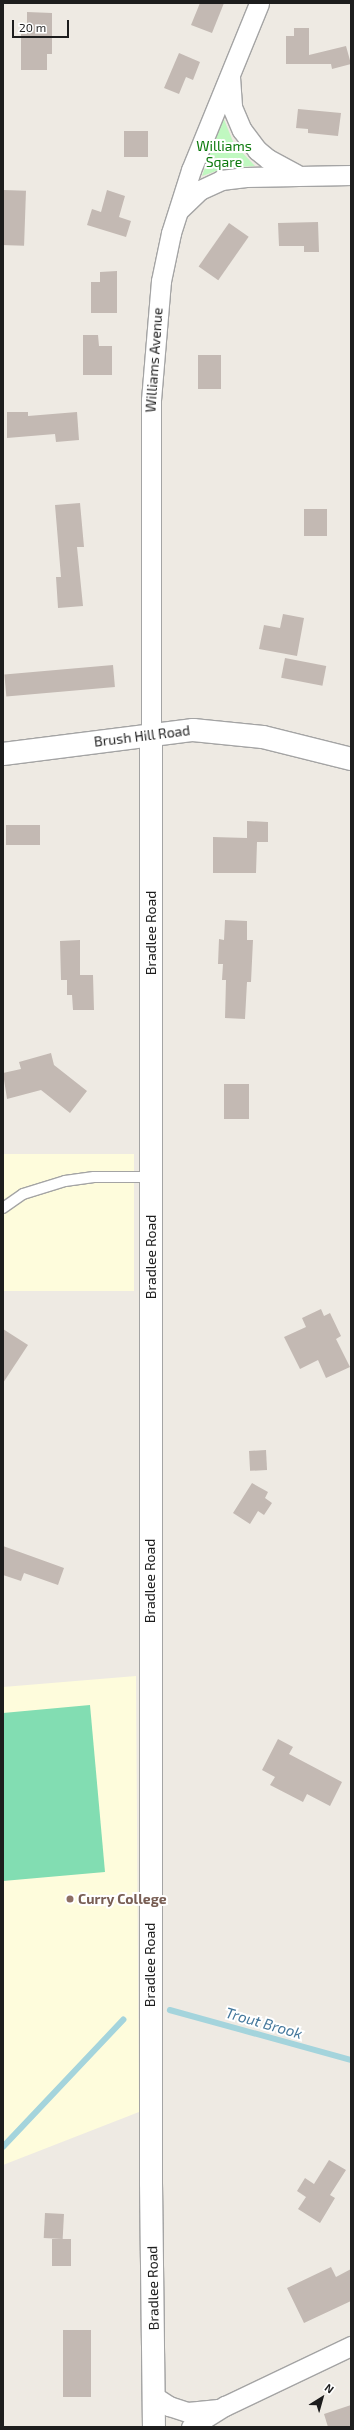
<!DOCTYPE html>
<html>
<head>
<meta charset="utf-8">
<style>
	body { margin:0 }
	#map { position:relative; width:354px; height:2430px; overflow:hidden; background:#eeeae3; font-family:"Exo 2",sans-serif }
	div>[style] { position:absolute }
	[style*='--x'] { left:calc(var(--x)*1px); top:calc(var(--y)*1px); width:calc(var(--w)*1px); rotate:calc(var(--a)*1deg) }
	.education>* { inset:0; background:#fefcdc; transform-origin:0 0 }
	.park>* { inset:0; background:#c0f8c0 }
	.pitch>* { inset:0; background:#82ddb2 }
	.stream>* { height:5.5px; margin:-2.75px; padding:0 2.75px; transform-origin:2.75px; border-radius:2.75px; background:#a4d4dc }
	.building>* { inset:0; background:#c3b9b3; transform-origin:0 0 }
	.roads { filter:drop-shadow(1px 0 #a4a4a4) drop-shadow(-1px 0 #a4a4a4) drop-shadow(0 1px #a4a4a4) drop-shadow(0 -1px #a4a4a4) }
	.service>* { height:10px; margin:-5px; padding:0 5px; transform-origin:5px; border-radius:5px; background:#fff }
	.minor>* { height:19px; margin:-9.5px; padding:0 9.5px; transform-origin:9.5px; border-radius:9.5px; background:#fff }
	.tertiary>* { height:22px; margin:-11px; padding:0 11px; transform-origin:11px; border-radius:11px; background:#fff }
	.dots>* { width:11px; height:11px; translate:-50% -50%; box-sizing:border-box; border:2px solid #fff; border-radius:50% }
	span { translate:-50% -50%; white-space:nowrap; text-align:center; line-height:1.15; -webkit-text-stroke:4px #fff; paint-order:stroke }
	.park-label { font-size:14px; color:#0d7a0d }
	.street-label { font-size:14px; color:#1d1d1d }
	.education-label { font-size:14px; color:#785e54; font-weight:700 }
	.left { translate:0 -50%; text-align:left }
	.water-label { font-size:15px; color:#45789c; font-style:italic }
	.frame { position:absolute; inset:0; border:4px solid #1d1d1d; pointer-events:none }
	.north { position:absolute; left:302px; top:2378px; width:40px; height:40px; -webkit-text-stroke:3px #fff; paint-order:stroke; rotate:37deg; font-size:11px; font-weight:700; line-height:16px; text-align:center; color:#1d1d1d }
	.north::after { content:''; display:block; margin:auto; width:14px; height:18px; background:#1d1d1d; clip-path:polygon(50% 0,100% 100%,50% 72%,0 100%) }
	.scale { position:absolute; left:12px; top:20px; width:57px; height:18px; box-sizing:border-box; border:2px solid #1d1d1d; border-top:0; padding-left:5px; font-size:12px; line-height:14px; white-space:nowrap; color:#1d1d1d; -webkit-text-stroke:3px #fff; paint-order:stroke }
</style>
</head>
<body>
<div id="map">
	<div class="education">
		<i style="left:134px;top:1154px;width:137px;height:131px;rotate:90deg"></i>
		<i style="clip-path:polygon(136px 1676px,139px 2112px,3px 2165px,3px 1687px)"></i>
	</div>
	<div class="park">
		<i style="clip-path:polygon(223px 117px,234px 144px,255px 166px,225px 168px,202px 176px)"></i>
	</div>
	<div class="pitch">
		<i style="clip-path:polygon(90px 1705px,105px 1872px,3px 1881px,3px 1713px)"></i>
	</div>
	<div class="stream">
		<i style="--x:170;--y:2010;--w:188;--a:15.4"></i>
		<i style="--x:3;--y:2147;--w:175;--a:-46.6"></i>
	</div>
	<div class="building">
		<i style="clip-path:polygon(200px 3px,224px 3px,212px 33px,191px 25px)"></i>
		<i style="clip-path:polygon(27px 12px,52px 13px,52px 54px,47px 54px,47px 70px,21px 70px,21px 34px,27px 34px)"></i>
		<i style="clip-path:polygon(294px 28px,309px 28px,309px 55px,346px 46px,351px 64px,332px 69px,331px 64px,286px 64px,286px 36px,294px 36px)"></i>
		<i style="clip-path:polygon(179px 53px,200px 62px,193px 80px,186px 77px,179px 94px,164px 88px)"></i>
		<i style="clip-path:polygon(298px 109px,341px 113px,338px 136px,308px 133px,308px 129px,296px 128px)"></i>
		<i style="left:124px;top:131px;width:24px;height:26px"></i>
		<i style="left:3px;top:190px;width:23px;height:55px;rotate:2deg"></i>
		<i style="clip-path:polygon(107px 190px,125px 196px,119px 217px,131px 221px,126px 237px,87px 225px,92px 209px,101px 212px)"></i>
		<i style="clip-path:polygon(318px 222px,319px 252px,304px 252px,304px 246px,279px 246px,278px 223px)"></i>
		<i style="left:229px;top:223px;width:24px;height:53px;rotate:35deg"></i>
		<i style="clip-path:polygon(117px 271px,117px 313px,91px 313px,91px 282px,100px 282px,100px 272px)"></i>
		<i style="clip-path:polygon(83px 335px,98px 335px,99px 346px,112px 346px,112px 375px,83px 375px)"></i>
		<i style="left:198px;top:355px;width:23px;height:34px"></i>
		<i style="clip-path:polygon(7px 412px,28px 412px,28px 416px,77px 412px,79px 440px,56px 442px,55px 434px,7px 438px)"></i>
		<i style="clip-path:polygon(80px 503px,84px 547px,77px 547px,83px 606px,58px 608px,56px 577px,61px 577px,55px 505px)"></i>
		<i style="left:304px;top:509px;width:23px;height:27px"></i>
		<i style="clip-path:polygon(283px 614px,304px 618px,297px 656px,259px 649px,264px 625px,280px 628px)"></i>
		<i style="left:285px;top:658px;width:42px;height:20px;rotate:11deg"></i>
		<i style="left:113px;top:665px;width:22px;height:109px;rotate:85deg"></i>
		<i style="clip-path:polygon(247px 821px,268px 822px,268px 842px,257px 842px,256px 873px,213px 873px,213px 837px,247px 838px)"></i>
		<i style="left:6px;top:825px;width:34px;height:20px"></i>
		<i style="clip-path:polygon(225px 920px,247px 921px,247px 940px,253px 940px,251px 982px,247px 982px,245px 1019px,225px 1018px,226px 980px,222px 980px,223px 964px,218px 964px,219px 939px,224px 940px)"></i>
		<i style="clip-path:polygon(80px 940px,80px 975px,93px 975px,94px 1010px,73px 1010px,72px 995px,67px 995px,67px 980px,61px 980px,60px 941px)"></i>
		<i style="clip-path:polygon(51px 1053px,54px 1065px,87px 1091px,70px 1113px,41px 1090px,7px 1099px,3px 1073px,21px 1069px,19px 1062px)"></i>
		<i style="left:224px;top:1084px;width:25px;height:35px"></i>
		<i style="clip-path:polygon(321px 1309px,324px 1316px,330px 1313px,341px 1336px,336px 1339px,350px 1367px,326px 1378px,318px 1360px,300px 1369px,284px 1337px,306px 1327px,302px 1318px)"></i>
		<i style="clip-path:polygon(3px 1329px,28px 1345px,3px 1383px)"></i>
		<i style="left:266px;top:1450px;width:20px;height:17px;rotate:87deg"></i>
		<i style="clip-path:polygon(252px 1483px,268px 1492px,265px 1498px,272px 1503px,264px 1515px,258px 1511px,250px 1524px,233px 1513px)"></i>
		<i style="clip-path:polygon(3px 1546px,64px 1568px,58px 1585px,24px 1573px,21px 1581px,3px 1575px)"></i>
		<i style="clip-path:polygon(278px 1739px,293px 1747px,289px 1754px,342px 1782px,330px 1806px,307px 1794px,303px 1802px,270px 1785px,275px 1777px,262px 1770px)"></i>
		<i style="clip-path:polygon(329px 2160px,346px 2170px,330px 2195px,335px 2198px,320px 2223px,298px 2209px,306px 2197px,297px 2191px,305px 2178px,314px 2184px)"></i>
		<i style="left:45px;top:2213px;width:19px;height:25px;rotate:3deg"></i>
		<i style="left:52px;top:2239px;width:19px;height:27px"></i>
		<i style="clip-path:polygon(331px 2267px,336px 2277px,351px 2269px,351px 2301px,304px 2323px,287px 2288px)"></i>
		<i style="left:63px;top:2330px;width:28px;height:67px"></i>
		<i style="clip-path:polygon(351px 2405px,351px 2427px,328px 2427px,324px 2414px)"></i>
	</div>
	<div class="roads">
		<div class="service">
			<i style="--x:3;--y:1208;--w:24;--a:-35"></i>
			<i style="--x:23;--y:1194;--w:44;--a:-17.2"></i>
			<i style="--x:65;--y:1181;--w:29;--a:-8"></i>
			<i style="--x:94;--y:1177;--w:57;--a:0"></i>
		</div>
		<div class="minor">
			<i style="--x:230;--y:77;--w:30;--a:86"></i>
			<i style="--x:232;--y:107;--w:25;--a:67"></i>
			<i style="--x:242;--y:130;--w:25;--a:53"></i>
			<i style="--x:257;--y:150;--w:14;--a:39"></i>
			<i style="--x:268;--y:159;--w:32;--a:28"></i>
			<i style="--x:179;--y:210;--w:29;--a:-44"></i>
			<i style="--x:200;--y:190;--w:23;--a:-25"></i>
			<i style="--x:221;--y:180;--w:25;--a:-7"></i>
			<i style="--x:246;--y:177;--w:105;--a:-1.1"></i>
			<i style="--x:151;--y:734;--w:334;--a:-90"></i>
			<i style="--x:151;--y:400;--w:119;--a:-85.2"></i>
			<i style="--x:161;--y:281;--w:49;--a:-78.2"></i>
			<i style="--x:171;--y:233;--w:66;--a:-72.4"></i>
			<i style="--x:191;--y:170;--w:180;--a:-67.8"></i>
			<i style="--x:155;--y:2397;--w:17;--a:33"></i>
			<i style="--x:169;--y:2406;--w:20;--a:18"></i>
			<i style="--x:188;--y:2412;--w:28;--a:-6"></i>
			<i style="--x:191;--y:2427;--w:40;--a:-32"></i>
			<i style="--x:225;--y:2406;--w:140;--a:-25.5"></i>
		</div>
		<div class="tertiary">
			<i style="--x:151;--y:734;--w:1449;--a:90"></i>
			<i style="--x:151;--y:2183;--w:244;--a:89.3"></i>
			<i style="--x:3;--y:754;--w:192;--a:-7.2"></i>
			<i style="--x:193;--y:730;--w:70;--a:5.7"></i>
			<i style="--x:263;--y:737;--w:91;--a:14"></i>
		</div>
	</div>
	<div class="dots">
		<i style="left:70px;top:1899px;background:#8d6e63"></i>
	</div>
	<div class="park-label">
		<span style="left:224px;top:154px">Williams<br>Sqare</span>
	</div>
	<div class="street-label">
		<span style="left:154px;top:360px;rotate:-86deg">Williams Avenue</span>
		<span style="left:142px;top:736px;rotate:-7deg">Brush Hill Road</span>
		<span style="left:151px;top:933px;rotate:-90deg">Bradlee Road</span>
		<span style="left:151px;top:1257px;rotate:-90deg">Bradlee Road</span>
		<span style="left:150px;top:1581px;rotate:-90deg">Bradlee Road</span>
		<span style="left:150px;top:1965px;rotate:-90deg">Bradlee Road</span>
		<span style="left:153px;top:2288px;rotate:-91deg">Bradlee Road</span>
	</div>
	<div class="education-label">
		<span class="left" style="left:78px;top:1899px">Curry College</span>
	</div>
	<div class="water-label">
		<span style="left:264px;top:2023px;rotate:16deg">Trout Brook</span>
	</div>
	<div class="frame"></div>
	<div class="north">N</div>
	<div class="scale">20 m</div>
</div>
</body>
</html>
